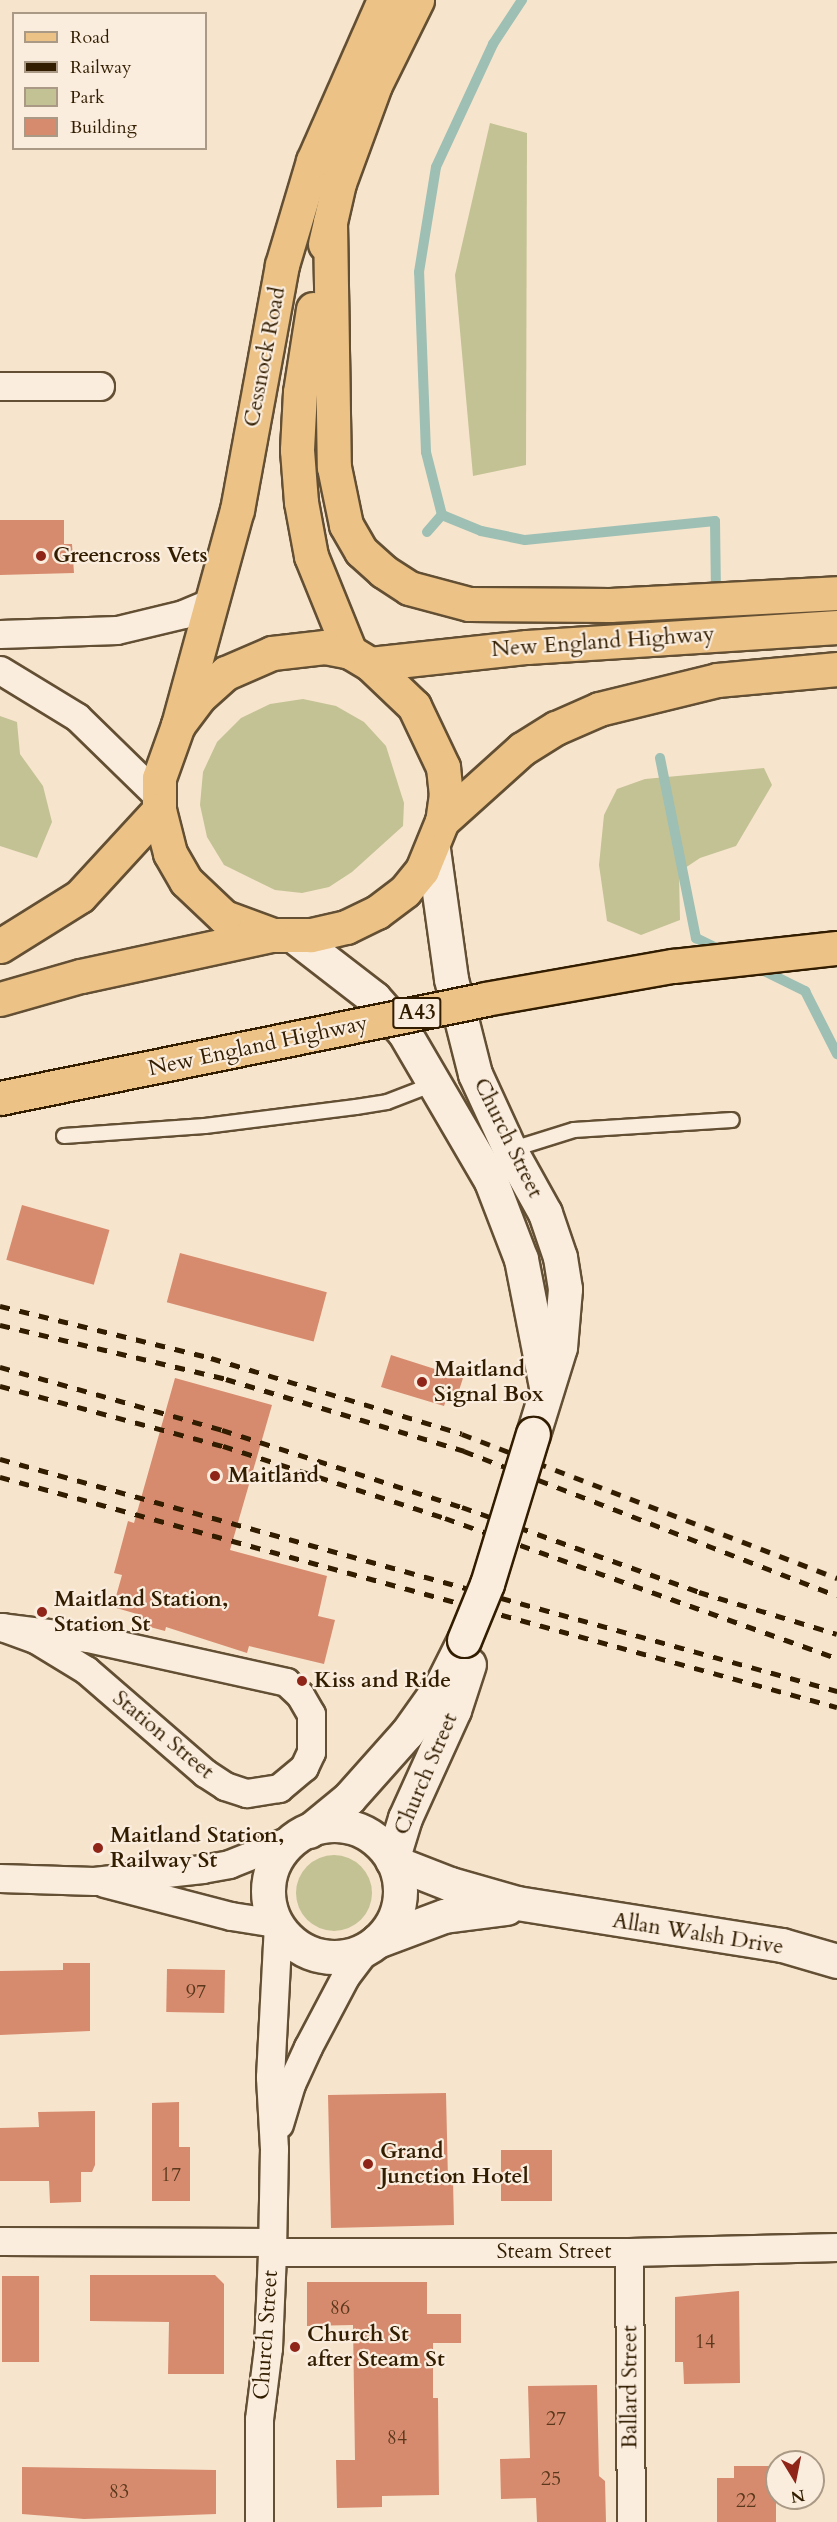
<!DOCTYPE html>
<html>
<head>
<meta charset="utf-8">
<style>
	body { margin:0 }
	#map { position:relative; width:837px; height:2522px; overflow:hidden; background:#f7e4cc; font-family:Cardo,serif }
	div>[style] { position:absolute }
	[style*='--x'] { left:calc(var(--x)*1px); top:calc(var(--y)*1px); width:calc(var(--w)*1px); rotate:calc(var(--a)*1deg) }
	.green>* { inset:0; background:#c3c294 }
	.round { border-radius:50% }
	.stream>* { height:10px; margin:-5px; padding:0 5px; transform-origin:5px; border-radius:5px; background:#9dbfb4 }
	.building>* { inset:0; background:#d68b6e; transform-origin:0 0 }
	.roads { filter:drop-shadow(2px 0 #634f33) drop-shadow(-2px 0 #634f33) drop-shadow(0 2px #634f33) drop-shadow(0 -2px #634f33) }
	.lane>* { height:14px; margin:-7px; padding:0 7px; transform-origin:7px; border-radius:7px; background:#faedde }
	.street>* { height:27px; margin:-13.5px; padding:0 13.5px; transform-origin:13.5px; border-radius:13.5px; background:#faedde }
	.secondary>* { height:33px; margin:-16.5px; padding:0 16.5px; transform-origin:16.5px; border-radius:16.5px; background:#faedde }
	.secondary>.ring { margin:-16.5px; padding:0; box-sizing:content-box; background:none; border:33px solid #faedde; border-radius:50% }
	.primary>* { height:33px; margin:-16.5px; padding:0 16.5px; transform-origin:16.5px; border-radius:16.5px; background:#ecc286 }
	.highway>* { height:33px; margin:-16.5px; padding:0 16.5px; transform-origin:16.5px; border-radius:16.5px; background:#ecc286 }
	.rail>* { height:4.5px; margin-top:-2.25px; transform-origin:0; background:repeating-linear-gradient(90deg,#321d00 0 10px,transparent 0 20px) }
	.bridges { filter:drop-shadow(2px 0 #321d00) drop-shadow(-2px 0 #321d00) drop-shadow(0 2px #321d00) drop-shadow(0 -2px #321d00) }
	.secondary-bridge>* { height:33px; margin:-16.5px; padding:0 16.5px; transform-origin:16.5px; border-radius:16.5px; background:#faedde }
	.highway-bridge>* { height:33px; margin:-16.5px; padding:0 16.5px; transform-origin:16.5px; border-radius:16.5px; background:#ecc286 }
	.dots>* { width:16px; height:16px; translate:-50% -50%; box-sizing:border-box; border:3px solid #faedde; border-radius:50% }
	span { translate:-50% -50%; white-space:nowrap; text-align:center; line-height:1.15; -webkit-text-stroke:4.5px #faedde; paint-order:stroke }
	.number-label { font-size:20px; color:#5b381c }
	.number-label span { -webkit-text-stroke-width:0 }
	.shield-label span { padding:2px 4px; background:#faedde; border:2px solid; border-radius:4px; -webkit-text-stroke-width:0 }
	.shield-label { font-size:21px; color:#321d00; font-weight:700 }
	.street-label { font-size:22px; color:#321d00 }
	.poi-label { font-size:22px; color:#321d00; font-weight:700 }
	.left { translate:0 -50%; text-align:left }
	.legend { position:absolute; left:12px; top:12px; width:195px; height:138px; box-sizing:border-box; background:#faedde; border:2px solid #aa9a85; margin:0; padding:8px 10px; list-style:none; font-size:18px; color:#321d00 }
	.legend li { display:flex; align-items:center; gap:12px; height:30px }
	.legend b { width:30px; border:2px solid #aa9a85 }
	.north { position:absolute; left:765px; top:2450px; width:60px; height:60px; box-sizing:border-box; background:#faedde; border:2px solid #aa9a85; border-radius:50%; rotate:170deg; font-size:16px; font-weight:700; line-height:24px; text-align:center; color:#321d00 }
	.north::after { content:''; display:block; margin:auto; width:21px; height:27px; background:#8f2418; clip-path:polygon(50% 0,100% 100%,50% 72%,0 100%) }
</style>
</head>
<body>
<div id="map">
	<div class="green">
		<i style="clip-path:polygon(490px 123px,527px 133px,526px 465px,473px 476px,455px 275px)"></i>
		<i style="clip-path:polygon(303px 699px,336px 706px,364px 722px,386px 746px,404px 803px,403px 826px,352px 872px,329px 887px,302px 893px,275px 890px,224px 865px,207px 837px,200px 805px,203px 772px,217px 742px,241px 718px,270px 704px)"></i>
		<i style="clip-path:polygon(0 716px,17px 722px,20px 754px,43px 786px,52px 822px,37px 858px,0 846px)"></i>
		<i style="clip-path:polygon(764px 768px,772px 785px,736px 846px,700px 858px,679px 872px,680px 920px,641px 935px,607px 921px,599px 865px,604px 815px,617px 789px,645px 779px)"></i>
		<i class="round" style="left:296px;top:1855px;width:76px;height:76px"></i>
	</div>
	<div class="stream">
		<i style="--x:442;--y:515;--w:42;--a:22.3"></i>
		<i style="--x:481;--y:531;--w:45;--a:11.6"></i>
		<i style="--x:525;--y:540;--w:191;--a:-5.7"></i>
		<i style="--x:715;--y:521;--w:68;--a:89.2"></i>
		<i style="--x:427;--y:532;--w:23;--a:-49"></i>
		<i style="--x:442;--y:515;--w:65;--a:-104.3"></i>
		<i style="--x:426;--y:452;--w:180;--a:-92.2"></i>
		<i style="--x:419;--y:272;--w:106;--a:-80.8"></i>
		<i style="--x:436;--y:167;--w:136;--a:-65.1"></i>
		<i style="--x:493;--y:44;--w:53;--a:-56.6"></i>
		<i style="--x:660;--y:758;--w:184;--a:78.7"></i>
		<i style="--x:696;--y:938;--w:30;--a:26"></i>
		<i style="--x:756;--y:967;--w:55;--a:26.1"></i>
		<i style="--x:805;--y:991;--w:71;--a:63.1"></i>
	</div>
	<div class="building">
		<i style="clip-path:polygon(0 520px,64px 520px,64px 544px,72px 544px,74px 573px,0 575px)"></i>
		<i style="left:22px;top:1205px;width:91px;height:57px;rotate:16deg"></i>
		<i style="left:180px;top:1253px;width:152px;height:51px;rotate:15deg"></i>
		<i style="clip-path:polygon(391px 1355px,463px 1378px,455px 1403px,446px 1400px,444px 1406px,381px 1387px)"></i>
		<i style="clip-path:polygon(175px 1378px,272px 1405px,230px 1550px,327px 1576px,318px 1616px,335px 1620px,324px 1664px,249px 1646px,247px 1653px,166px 1627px,165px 1631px,135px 1623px,137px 1614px,113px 1607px,122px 1575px,114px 1573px,128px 1521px,134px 1523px)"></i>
		<i style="clip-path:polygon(63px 1963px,90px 1963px,90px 2031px,0 2035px,0 1971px,63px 1970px)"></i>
		<i style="left:167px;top:1969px;width:58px;height:43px;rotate:1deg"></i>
		<i style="clip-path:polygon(446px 2093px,448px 2180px,453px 2180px,454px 2225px,331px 2228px,328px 2095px)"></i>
		<i style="clip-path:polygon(179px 2102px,179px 2147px,190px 2147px,190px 2201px,152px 2201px,152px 2103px)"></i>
		<i style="clip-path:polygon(95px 2111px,95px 2165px,92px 2172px,81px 2172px,81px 2202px,50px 2203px,49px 2181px,0 2181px,0 2128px,39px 2127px,38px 2112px)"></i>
		<i style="left:501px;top:2150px;width:51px;height:51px"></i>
		<i style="clip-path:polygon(90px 2275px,215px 2275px,224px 2284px,224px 2374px,168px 2374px,169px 2322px,90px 2321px)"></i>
		<i style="left:2px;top:2276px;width:37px;height:86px"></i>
		<i style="clip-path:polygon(307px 2282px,427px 2282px,427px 2314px,461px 2314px,461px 2343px,433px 2343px,433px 2398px,438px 2398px,439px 2495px,382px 2496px,382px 2507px,337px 2508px,336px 2460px,355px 2460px,353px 2325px,307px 2326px)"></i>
		<i style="clip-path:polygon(739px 2291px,740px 2383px,684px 2384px,683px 2362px,675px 2362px,675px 2297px)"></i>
		<i style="clip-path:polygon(597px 2385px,599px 2476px,605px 2481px,606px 2522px,537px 2522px,536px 2498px,501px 2499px,500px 2459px,530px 2458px,528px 2386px)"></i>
		<i style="clip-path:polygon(734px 2466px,776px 2466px,776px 2522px,717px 2522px,717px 2478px,734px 2478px)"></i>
		<i style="clip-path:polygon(22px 2467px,216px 2470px,216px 2514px,84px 2519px,22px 2514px)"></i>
	</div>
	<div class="roads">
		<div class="lane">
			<i style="--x:64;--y:1136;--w:141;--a:-4.1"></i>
			<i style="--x:205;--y:1126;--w:152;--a:-7.2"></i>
			<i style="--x:356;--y:1107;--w:31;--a:-9"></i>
			<i style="--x:387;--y:1102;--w:50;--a:-21"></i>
			<i style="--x:510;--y:1150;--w:67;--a:-17.4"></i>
			<i style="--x:574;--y:1130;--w:158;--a:-3.6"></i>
		</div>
		<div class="street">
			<i style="--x:0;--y:386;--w:100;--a:0"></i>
			<i style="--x:0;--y:634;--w:117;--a:-2"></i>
			<i style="--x:117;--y:630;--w:68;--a:-13.6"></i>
			<i style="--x:183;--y:614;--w:33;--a:-23"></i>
			<i style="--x:0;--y:670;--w:90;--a:31.4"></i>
			<i style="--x:77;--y:717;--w:112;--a:44.3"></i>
			<i style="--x:0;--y:1627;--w:89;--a:7.1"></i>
			<i style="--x:88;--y:1638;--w:203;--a:12.5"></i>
			<i style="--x:286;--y:1682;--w:19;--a:43"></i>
			<i style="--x:300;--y:1695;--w:22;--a:60"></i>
			<i style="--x:311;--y:1714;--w:38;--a:90"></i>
			<i style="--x:311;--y:1752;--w:17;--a:115"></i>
			<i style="--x:304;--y:1767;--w:33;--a:140"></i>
			<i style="--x:279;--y:1788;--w:33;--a:171"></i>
			<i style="--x:246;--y:1793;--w:22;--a:-162"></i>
			<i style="--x:225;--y:1786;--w:24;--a:-147"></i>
			<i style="--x:205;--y:1773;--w:157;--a:-139.1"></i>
			<i style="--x:86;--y:1670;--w:60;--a:-148.7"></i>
			<i style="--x:35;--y:1639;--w:35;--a:-160"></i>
			<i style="--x:0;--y:1878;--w:94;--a:1.8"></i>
			<i style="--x:94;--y:1881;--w:109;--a:-6.3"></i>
			<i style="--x:202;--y:1869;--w:27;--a:-10"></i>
			<i style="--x:229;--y:1864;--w:73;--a:-21.7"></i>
			<i style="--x:104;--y:1883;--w:131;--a:14.6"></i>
			<i style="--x:231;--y:1916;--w:46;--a:8.8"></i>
			<i style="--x:279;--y:2124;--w:42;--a:-73.3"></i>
			<i style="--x:291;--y:2084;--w:41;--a:-65.3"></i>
			<i style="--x:308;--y:2047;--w:79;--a:-62.1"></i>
			<i style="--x:345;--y:1977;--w:38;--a:-53"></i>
			<i style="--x:0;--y:2241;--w:272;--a:0.2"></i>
			<i style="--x:272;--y:2252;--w:357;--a:0"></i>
			<i style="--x:629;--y:2252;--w:208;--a:-1.4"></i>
			<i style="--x:629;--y:2252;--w:270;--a:89.6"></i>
			<i style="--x:259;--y:2522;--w:103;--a:-90"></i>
			<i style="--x:259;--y:2419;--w:72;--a:-82.8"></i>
			<i style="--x:268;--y:2348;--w:96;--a:-87.6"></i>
			<i style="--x:272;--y:2252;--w:103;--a:-88.9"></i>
			<i style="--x:274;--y:2149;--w:72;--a:-93.2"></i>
			<i style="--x:270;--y:2077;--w:151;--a:-87"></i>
		</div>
		<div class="secondary">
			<i style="--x:433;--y:849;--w:131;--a:82.1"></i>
			<i style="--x:451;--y:979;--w:98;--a:75.8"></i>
			<i style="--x:475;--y:1074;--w:84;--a:65.3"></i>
			<i style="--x:510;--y:1150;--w:72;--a:60.9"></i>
			<i style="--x:545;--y:1213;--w:46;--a:71.2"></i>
			<i style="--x:560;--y:1257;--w:32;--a:81"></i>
			<i style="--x:565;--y:1289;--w:58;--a:94.9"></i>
			<i style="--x:560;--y:1347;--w:91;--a:107.2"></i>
			<i style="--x:295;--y:937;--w:100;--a:37.7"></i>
			<i style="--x:374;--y:998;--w:45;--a:48.6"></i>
			<i style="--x:404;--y:1032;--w:173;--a:59.7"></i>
			<i style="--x:491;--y:1181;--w:84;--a:69"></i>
			<i style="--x:521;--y:1259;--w:130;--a:78.9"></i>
			<i class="ring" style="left:268px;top:1825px;width:99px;height:99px"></i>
			<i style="--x:309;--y:1831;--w:52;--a:-39.5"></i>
			<i style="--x:349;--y:1798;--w:87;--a:-48.3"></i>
			<i style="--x:407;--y:1733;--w:60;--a:-54.5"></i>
			<i style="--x:442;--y:1684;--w:49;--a:-63.4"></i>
			<i style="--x:392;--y:1860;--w:44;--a:-72.8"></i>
			<i style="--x:405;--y:1818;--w:119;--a:-65.6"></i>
			<i style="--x:454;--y:1710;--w:48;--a:-71.9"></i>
			<i style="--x:394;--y:1862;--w:60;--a:21.4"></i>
			<i style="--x:450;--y:1884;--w:70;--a:15.8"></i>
			<i style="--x:517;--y:1903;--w:268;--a:9"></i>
			<i style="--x:782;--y:1945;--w:57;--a:16.2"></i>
			<i style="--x:377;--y:1941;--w:72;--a:-20.5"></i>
			<i style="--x:444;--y:1916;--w:63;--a:-7.4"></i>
		</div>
		<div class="primary">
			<i style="--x:330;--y:222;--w:245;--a:89.1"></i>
			<i style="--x:334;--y:467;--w:59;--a:78.3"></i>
			<i style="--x:346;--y:525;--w:30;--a:60"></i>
			<i style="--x:361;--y:551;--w:30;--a:42"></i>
			<i style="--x:383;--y:571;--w:31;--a:33"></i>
			<i style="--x:409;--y:588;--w:62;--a:14.9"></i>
			<i style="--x:469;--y:604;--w:141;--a:0.4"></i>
			<i style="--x:610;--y:605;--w:227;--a:-3"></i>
			<i style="--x:325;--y:244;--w:63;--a:-77.1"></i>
			<i style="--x:339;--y:183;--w:104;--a:-69.8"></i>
			<i style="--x:375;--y:85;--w:95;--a:-63.7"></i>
			<i style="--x:313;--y:309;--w:84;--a:98.9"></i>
			<i style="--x:300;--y:392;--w:58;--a:93"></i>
			<i style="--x:297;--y:450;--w:52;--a:85.6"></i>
			<i style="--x:301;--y:502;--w:55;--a:79.5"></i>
			<i style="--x:311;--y:556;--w:104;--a:67.9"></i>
			<i style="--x:178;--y:725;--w:223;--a:-74.7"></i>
			<i style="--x:237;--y:510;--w:249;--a:-79.6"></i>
			<i style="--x:282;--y:265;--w:109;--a:-73.4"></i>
			<i style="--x:313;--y:161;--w:176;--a:-66.2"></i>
		</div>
		<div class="highway">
			<i style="--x:325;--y:647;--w:25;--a:11"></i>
			<i style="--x:350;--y:652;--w:23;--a:31"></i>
			<i style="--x:370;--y:664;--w:61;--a:43.7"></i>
			<i style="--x:414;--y:706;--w:68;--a:64.6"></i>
			<i style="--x:443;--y:767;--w:27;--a:84"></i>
			<i style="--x:446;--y:794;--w:27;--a:98"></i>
			<i style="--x:442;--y:821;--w:53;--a:112.2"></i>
			<i style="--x:422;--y:870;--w:27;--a:129"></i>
			<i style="--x:405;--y:891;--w:35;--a:143"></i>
			<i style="--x:377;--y:912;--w:34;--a:154"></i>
			<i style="--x:346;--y:927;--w:37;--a:167"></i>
			<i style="--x:310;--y:935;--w:37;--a:180"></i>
			<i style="--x:273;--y:935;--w:52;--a:-159.8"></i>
			<i style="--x:224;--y:917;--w:52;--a:-136.5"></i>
			<i style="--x:186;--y:881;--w:32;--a:-120"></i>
			<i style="--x:170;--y:853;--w:44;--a:-104.3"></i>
			<i style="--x:159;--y:810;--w:32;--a:-90"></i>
			<i style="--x:159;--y:778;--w:56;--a:-70.3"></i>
			<i style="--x:178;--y:725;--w:35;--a:-53"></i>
			<i style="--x:199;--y:697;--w:36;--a:-42"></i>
			<i style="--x:226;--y:673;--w:50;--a:-23.5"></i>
			<i style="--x:272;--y:653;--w:53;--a:-6.5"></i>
			<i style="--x:370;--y:664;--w:158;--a:-6.2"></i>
			<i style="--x:527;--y:647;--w:311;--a:-3.7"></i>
			<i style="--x:442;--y:821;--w:108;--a:-42"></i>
			<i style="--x:522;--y:749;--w:40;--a:-32"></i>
			<i style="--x:556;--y:728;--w:47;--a:-23.8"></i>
			<i style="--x:599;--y:709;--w:122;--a:-13.8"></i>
			<i style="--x:717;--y:680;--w:121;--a:-5.2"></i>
			<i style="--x:0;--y:946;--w:94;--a:-32"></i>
			<i style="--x:80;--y:896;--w:117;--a:-47.4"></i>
			<i style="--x:0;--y:999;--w:84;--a:-15.9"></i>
			<i style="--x:81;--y:976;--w:194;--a:-12.2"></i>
		</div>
	</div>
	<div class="rail">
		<i style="--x:0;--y:1306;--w:217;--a:13.8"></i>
		<i style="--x:211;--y:1358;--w:262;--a:16.8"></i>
		<i style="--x:462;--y:1434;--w:402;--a:21"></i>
		<i style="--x:0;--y:1325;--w:232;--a:13.4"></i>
		<i style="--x:226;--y:1379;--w:249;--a:16.8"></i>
		<i style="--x:464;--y:1451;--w:400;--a:21.2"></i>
		<i style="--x:0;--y:1367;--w:231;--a:15.8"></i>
		<i style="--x:222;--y:1430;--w:252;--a:17.8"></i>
		<i style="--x:462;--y:1507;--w:252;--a:19.7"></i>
		<i style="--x:699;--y:1592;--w:144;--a:16.9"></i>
		<i style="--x:0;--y:1386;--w:231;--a:15.1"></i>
		<i style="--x:223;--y:1446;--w:233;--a:18"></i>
		<i style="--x:445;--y:1518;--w:416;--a:19.7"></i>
		<i style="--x:0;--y:1459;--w:869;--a:15.49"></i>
		<i style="--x:0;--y:1477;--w:868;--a:15.37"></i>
	</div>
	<div class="bridges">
		<div class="secondary-bridge">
			<i style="--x:464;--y:1640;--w:61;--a:-67.7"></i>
			<i style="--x:487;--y:1584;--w:157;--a:-73"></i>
		</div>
		<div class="highway-bridge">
			<i style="--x:0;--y:1098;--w:495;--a:-11.5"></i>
			<i style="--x:485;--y:999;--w:191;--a:-10"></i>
			<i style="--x:673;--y:966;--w:165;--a:-6.3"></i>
		</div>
	</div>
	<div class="dots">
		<i style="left:41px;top:556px;background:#8f2418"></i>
		<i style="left:422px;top:1382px;background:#8f2418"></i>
		<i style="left:215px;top:1476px;background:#8f2418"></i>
		<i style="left:42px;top:1612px;background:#8f2418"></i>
		<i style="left:302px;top:1681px;background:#8f2418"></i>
		<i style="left:98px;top:1848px;background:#8f2418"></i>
		<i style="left:368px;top:2164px;background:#8f2418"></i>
		<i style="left:295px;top:2347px;background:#8f2418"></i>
	</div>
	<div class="number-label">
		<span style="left:196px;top:1991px">97</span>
		<span style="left:171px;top:2174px">17</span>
		<span style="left:340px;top:2307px">86</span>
		<span style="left:705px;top:2341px">14</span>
		<span style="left:556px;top:2418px">27</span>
		<span style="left:397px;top:2437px">84</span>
		<span style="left:551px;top:2478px">25</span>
		<span style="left:119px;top:2491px">83</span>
		<span style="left:746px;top:2500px">22</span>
	</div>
	<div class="shield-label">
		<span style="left:417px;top:1013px">A43</span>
	</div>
	<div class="street-label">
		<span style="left:265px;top:357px;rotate:-79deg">Cessnock Road</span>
		<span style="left:603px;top:642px;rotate:-4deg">New England Highway</span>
		<span style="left:258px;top:1046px;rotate:-12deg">New England Highway</span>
		<span style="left:508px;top:1138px;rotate:64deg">Church Street</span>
		<span style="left:163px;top:1735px;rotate:40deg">Station Street</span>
		<span style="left:426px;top:1774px;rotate:-67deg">Church Street</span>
		<span style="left:698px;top:1934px;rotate:9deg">Allan Walsh Drive</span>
		<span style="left:554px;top:2252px">Steam Street</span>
		<span style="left:266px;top:2335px;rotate:-86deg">Church Street</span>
		<span style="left:630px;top:2387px;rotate:-90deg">Ballard Street</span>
	</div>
	<div class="poi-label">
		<span class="left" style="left:53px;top:556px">Greencross Vets</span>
		<span class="left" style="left:434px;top:1382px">Maitland<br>Signal Box</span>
		<span class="left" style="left:228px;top:1476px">Maitland</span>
		<span class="left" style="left:54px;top:1612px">Maitland Station,<br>Station St</span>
		<span class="left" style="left:314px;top:1681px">Kiss and Ride</span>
		<span class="left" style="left:110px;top:1848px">Maitland Station,<br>Railway St</span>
		<span class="left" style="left:380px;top:2164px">Grand<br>Junction Hotel</span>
		<span class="left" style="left:307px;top:2347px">Church St<br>after Steam St</span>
	</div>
	<ul class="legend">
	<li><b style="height:8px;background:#ecc286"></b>Road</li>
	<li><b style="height:8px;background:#321d00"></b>Railway</li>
	<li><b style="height:16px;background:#c3c294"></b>Park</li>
	<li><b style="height:16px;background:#d68b6e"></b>Building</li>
	</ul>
	<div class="north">N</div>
</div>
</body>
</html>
